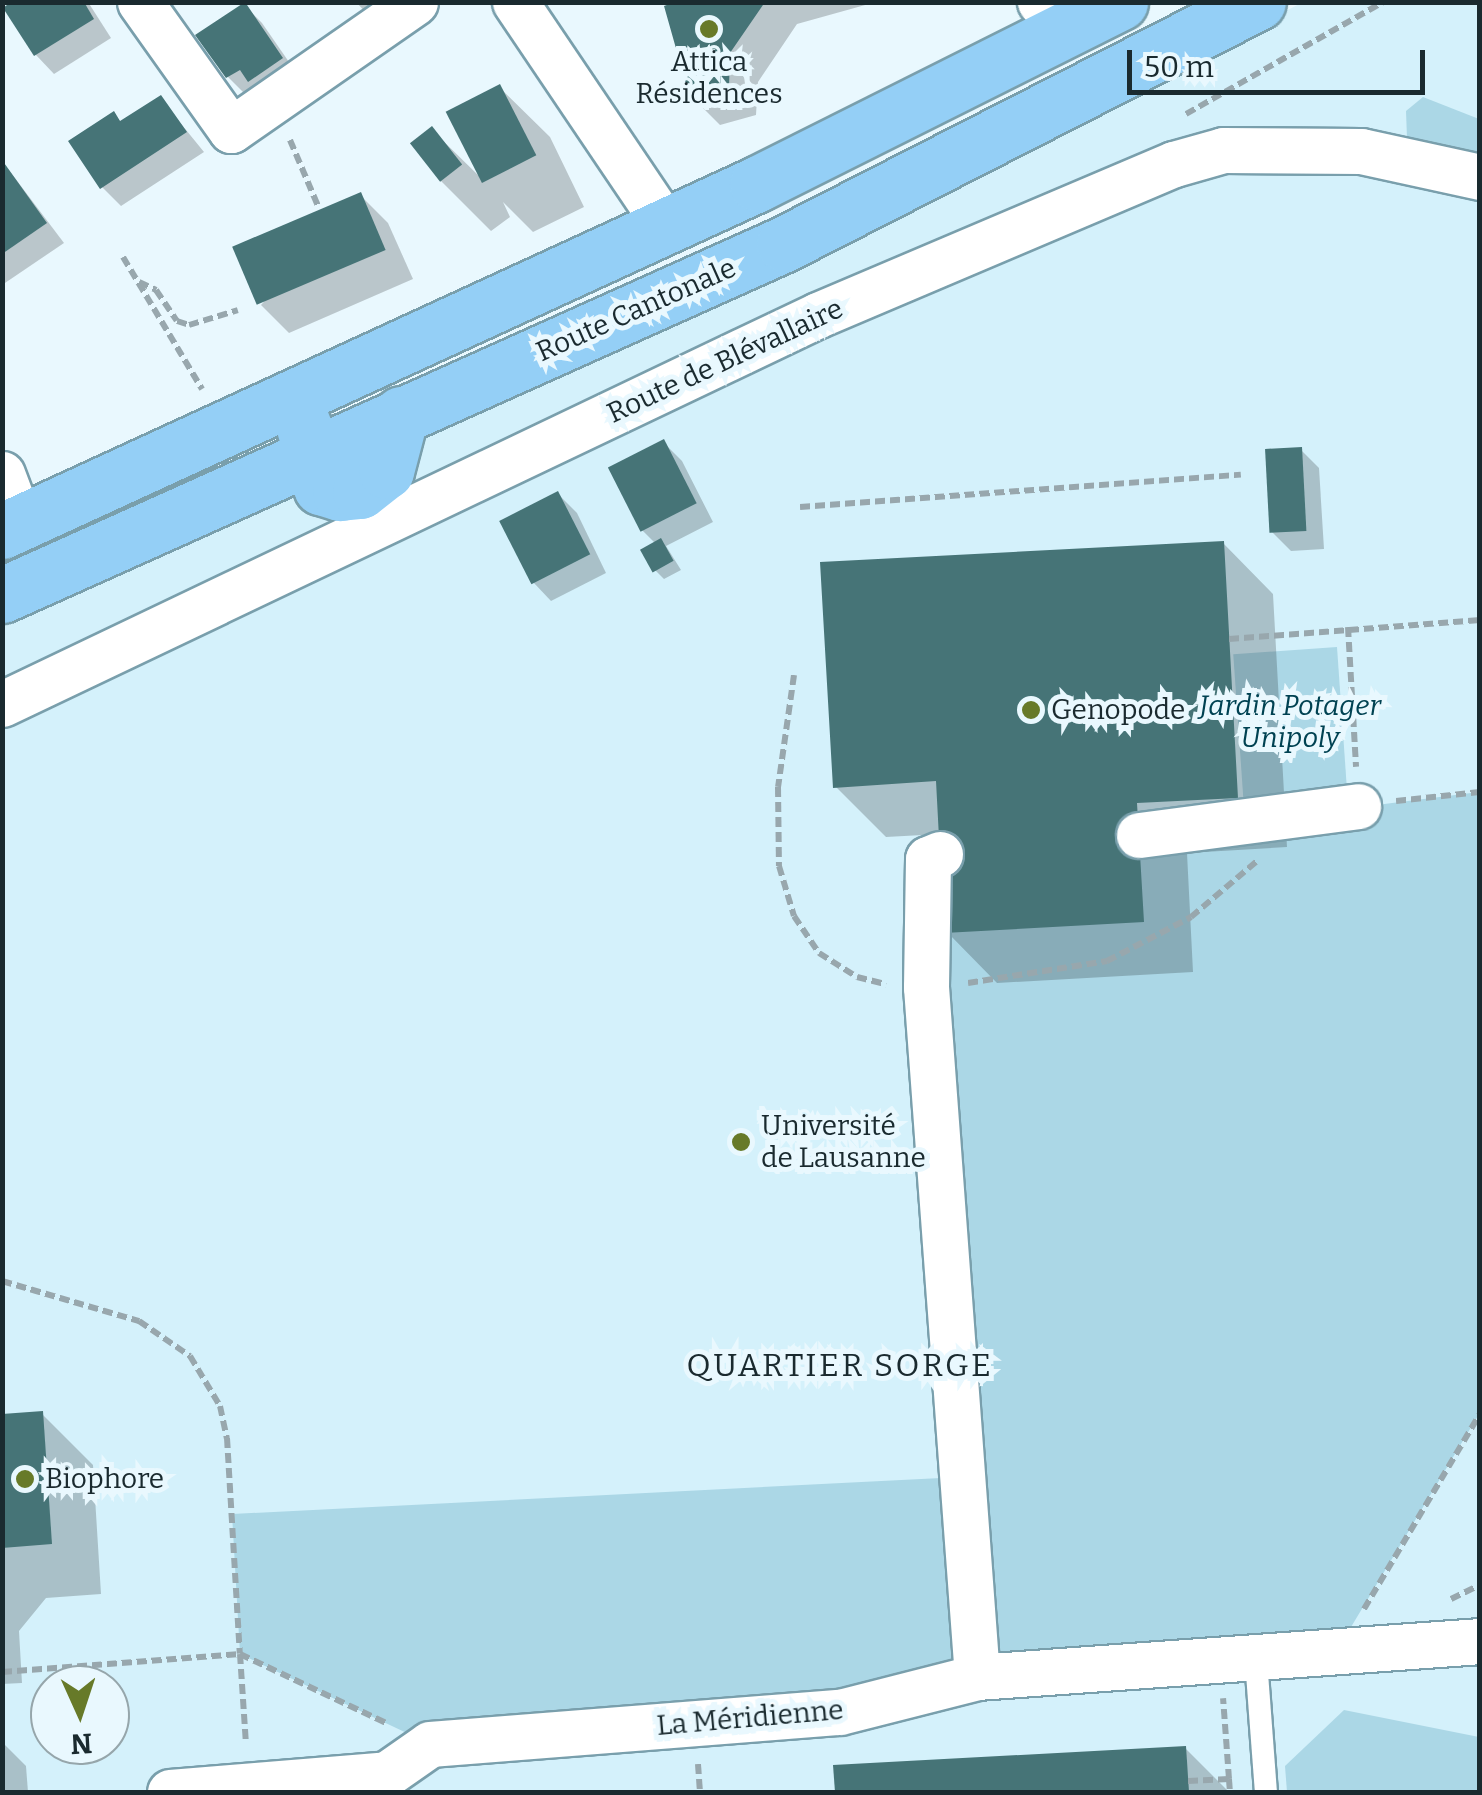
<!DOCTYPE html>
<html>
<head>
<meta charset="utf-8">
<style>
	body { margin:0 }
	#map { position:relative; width:1482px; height:1795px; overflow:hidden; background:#e9f8fe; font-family:Bitter,serif }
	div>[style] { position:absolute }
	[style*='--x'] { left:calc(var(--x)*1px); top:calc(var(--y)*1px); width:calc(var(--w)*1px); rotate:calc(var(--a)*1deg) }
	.built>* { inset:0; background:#d4f1fb }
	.green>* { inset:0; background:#abd7e6; transform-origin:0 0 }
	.shadow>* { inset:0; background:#0003 }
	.building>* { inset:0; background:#467477; transform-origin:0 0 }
	.path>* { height:6px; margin-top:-3px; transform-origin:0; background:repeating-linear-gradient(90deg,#98a7ad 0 10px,transparent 0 15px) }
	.roads { filter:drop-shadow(2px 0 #799fac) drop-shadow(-2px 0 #799fac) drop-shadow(0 2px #799fac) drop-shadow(0 -2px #799fac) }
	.lane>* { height:22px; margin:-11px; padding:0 11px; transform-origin:11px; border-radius:11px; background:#fff }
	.street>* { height:45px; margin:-22.5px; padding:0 22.5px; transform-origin:22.5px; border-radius:22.5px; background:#fff }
	.primary>* { height:55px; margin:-27.5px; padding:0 27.5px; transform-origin:27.5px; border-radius:27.5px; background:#94cff6 }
	.dots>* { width:28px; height:28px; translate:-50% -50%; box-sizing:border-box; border:5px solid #e9f8fe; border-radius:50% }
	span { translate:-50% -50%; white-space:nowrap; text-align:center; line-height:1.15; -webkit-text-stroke:10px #e9f8fe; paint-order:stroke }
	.poi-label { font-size:28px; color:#1a2a2f }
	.left { translate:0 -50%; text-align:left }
	.street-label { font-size:28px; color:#1a2a2f }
	.park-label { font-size:28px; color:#004252; font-style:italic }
	.quarter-label { font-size:32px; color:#1a2a2f; letter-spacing:2.5px }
	.frame { position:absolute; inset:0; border:5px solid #1a2a2f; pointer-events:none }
	.north { position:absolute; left:30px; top:1665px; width:100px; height:100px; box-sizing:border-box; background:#e9f8fe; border:2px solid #96a6ab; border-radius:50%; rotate:177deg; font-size:28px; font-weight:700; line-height:40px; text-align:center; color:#1a2a2f }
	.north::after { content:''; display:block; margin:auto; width:35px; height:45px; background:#677a29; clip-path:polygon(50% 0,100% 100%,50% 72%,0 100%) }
	.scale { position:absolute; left:1127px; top:50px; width:298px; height:45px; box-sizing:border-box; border:5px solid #1a2a2f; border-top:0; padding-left:12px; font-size:30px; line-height:35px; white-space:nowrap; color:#1a2a2f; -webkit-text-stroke:8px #e9f8fe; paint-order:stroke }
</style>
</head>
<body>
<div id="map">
	<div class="built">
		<i style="clip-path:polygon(evenodd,1301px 3px,1479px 3px,1479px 1792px,3px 1792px,2px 553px,36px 600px,295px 497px,323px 508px,418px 441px,861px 237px,1301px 3px,50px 1685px,110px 1685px,110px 1745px,50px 1745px,50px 1685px)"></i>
	</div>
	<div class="green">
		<i style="clip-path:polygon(1423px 97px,1479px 119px,1479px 160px,1407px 138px,1406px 111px)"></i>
		<i style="left:1337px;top:647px;width:147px;height:104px;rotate:86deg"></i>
		<i style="clip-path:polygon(1479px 792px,1479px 1414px,1336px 1652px,430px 1744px,240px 1654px,232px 1514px,961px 1477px,944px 933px,1139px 835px)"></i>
		<i style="clip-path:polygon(1344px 1710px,1479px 1737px,1479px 1792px,1287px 1792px,1285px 1766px)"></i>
	</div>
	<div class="shadow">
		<i style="clip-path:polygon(16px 2px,88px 2px,111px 38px,54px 74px,36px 55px)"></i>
		<i style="clip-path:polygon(356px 2px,381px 2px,368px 15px)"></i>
		<i style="clip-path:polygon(684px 2px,876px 2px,797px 24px,758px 82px,756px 115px,720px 125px,692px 97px)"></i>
		<i style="clip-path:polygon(243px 4px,262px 23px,300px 78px,246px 95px,228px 77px)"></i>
		<i style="clip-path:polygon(499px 87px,550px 137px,584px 207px,533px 232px,503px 202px,510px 217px,491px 231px,441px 181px,432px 130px,479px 176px)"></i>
		<i style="clip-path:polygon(160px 98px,204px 152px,121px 206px,102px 187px,113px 114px,122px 123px)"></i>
		<i style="clip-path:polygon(2px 161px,64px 243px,2px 285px)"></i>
		<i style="clip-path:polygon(360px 195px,388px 223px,413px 279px,289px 333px,261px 305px)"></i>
		<i style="clip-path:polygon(663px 442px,682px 461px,713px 522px,666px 546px,681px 570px,664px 579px,655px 570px,656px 544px,642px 530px)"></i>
		<i style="clip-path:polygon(1301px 450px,1319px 468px,1324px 549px,1291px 551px,1272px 532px)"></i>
		<i style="clip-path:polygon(558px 494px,577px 513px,606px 573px,551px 601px,533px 582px)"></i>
		<i style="clip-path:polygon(1223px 543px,1273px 594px,1287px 847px,1187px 853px,1193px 972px,997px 983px,947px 932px,941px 834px,886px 837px,835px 786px)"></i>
		<i style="clip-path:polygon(42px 1414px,93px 1465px,101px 1594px,46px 1598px,19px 1631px,22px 1683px,2px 1684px,2px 1416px)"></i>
		<i style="clip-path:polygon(2px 1742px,26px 1766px,28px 1792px,2px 1792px)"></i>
		<i style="clip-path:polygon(1185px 1748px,1229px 1792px,837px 1792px,836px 1768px)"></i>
	</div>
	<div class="building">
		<i style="clip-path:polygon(11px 2px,84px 2px,94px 19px,34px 56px,3px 8px)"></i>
		<i style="clip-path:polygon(245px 2px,283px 58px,248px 82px,240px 70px,226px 78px,195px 35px)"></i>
		<i style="clip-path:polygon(675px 2px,765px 2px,730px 53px,729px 88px,690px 98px,664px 6px)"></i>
		<i style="left:500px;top:84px;width:80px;height:61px;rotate:63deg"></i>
		<i style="clip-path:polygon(161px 95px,187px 132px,100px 189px,68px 141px,114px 111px,120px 121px)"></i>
		<i style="left:432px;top:126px;width:49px;height:28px;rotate:52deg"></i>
		<i style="clip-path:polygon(2px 160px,47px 223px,2px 254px)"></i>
		<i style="left:361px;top:192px;width:63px;height:140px;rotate:67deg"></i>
		<i style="left:664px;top:439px;width:72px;height:63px;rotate:63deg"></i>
		<i style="left:1302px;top:447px;width:84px;height:37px;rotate:87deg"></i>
		<i style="left:558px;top:491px;width:71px;height:66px;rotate:63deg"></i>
		<i style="left:661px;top:538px;width:26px;height:24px;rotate:61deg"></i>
		<i style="clip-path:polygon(1224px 541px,1238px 798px,1137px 803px,1144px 922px,944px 933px,936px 781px,833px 788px,820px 562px)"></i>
		<i style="clip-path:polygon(43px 1411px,52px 1544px,2px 1548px,2px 1414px)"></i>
		<i style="clip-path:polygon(1186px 1746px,1189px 1792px,835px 1792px,833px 1765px)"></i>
	</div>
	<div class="path">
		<i style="--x:1186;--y:114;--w:227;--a:-29.6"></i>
		<i style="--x:290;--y:140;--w:72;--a:67"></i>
		<i style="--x:123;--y:257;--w:154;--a:59.1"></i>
		<i style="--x:139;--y:282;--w:19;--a:25"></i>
		<i style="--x:156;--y:290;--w:37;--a:56"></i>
		<i style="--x:177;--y:321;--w:13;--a:18"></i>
		<i style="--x:189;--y:325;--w:51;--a:-17"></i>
		<i style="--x:800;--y:507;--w:442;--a:-4.2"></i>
		<i style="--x:1348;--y:627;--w:140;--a:86.7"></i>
		<i style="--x:1229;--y:639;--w:252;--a:-4.3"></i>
		<i style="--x:794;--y:675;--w:113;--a:98.1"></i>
		<i style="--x:778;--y:787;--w:79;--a:89.3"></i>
		<i style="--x:779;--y:866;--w:52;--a:73.3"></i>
		<i style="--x:794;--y:916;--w:45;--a:56"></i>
		<i style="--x:819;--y:953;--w:45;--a:32.3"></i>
		<i style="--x:857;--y:977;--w:30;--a:14"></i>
		<i style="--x:1396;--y:801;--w:84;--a:-6.1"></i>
		<i style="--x:968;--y:983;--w:141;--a:-9"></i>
		<i style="--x:1107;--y:961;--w:95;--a:-27.6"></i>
		<i style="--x:1191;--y:917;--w:87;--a:-40.3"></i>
		<i style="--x:2;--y:1281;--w:143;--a:16.3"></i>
		<i style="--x:139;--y:1321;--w:62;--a:34.5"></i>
		<i style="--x:190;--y:1356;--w:58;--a:59"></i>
		<i style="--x:220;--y:1406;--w:33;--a:78"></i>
		<i style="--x:227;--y:1438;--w:216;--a:86.6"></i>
		<i style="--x:240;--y:1654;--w:164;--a:25.3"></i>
		<i style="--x:1451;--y:1599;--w:32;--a:-26"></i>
		<i style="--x:1364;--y:1609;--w:227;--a:-59.3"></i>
		<i style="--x:2;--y:1672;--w:239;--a:-4.3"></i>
		<i style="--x:240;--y:1654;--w:90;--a:86.2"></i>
		<i style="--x:698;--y:1764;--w:28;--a:86"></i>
		<i style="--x:1229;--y:1779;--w:13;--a:86"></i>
		<i style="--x:1188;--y:1781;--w:41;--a:-2.8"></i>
		<i style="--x:1229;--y:1779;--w:81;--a:-94.2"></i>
	</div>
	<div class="roads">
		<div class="lane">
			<i style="--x:1256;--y:1660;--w:132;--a:85.7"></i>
		</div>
		<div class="street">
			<i style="--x:140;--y:2;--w:157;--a:54.6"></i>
			<i style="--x:231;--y:130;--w:224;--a:-34.8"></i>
			<i style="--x:515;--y:2;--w:267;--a:56"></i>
			<i style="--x:1040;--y:2;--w:40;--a:46"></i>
			<i style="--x:2;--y:474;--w:51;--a:69.4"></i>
			<i style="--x:2;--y:704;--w:904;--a:-25.49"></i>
			<i style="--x:818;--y:315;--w:387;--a:-23"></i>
			<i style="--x:1174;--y:164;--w:51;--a:-15.9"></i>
			<i style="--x:1223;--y:150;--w:138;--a:0.4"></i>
			<i style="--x:1361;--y:151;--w:122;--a:12.3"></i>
			<i style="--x:1139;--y:835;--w:221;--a:-7.5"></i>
			<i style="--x:940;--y:854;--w:13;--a:157"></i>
			<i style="--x:928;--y:859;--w:128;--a:90.9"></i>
			<i style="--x:926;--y:987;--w:692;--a:85.77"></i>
			<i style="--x:170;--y:1792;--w:218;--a:-4.7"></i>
			<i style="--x:387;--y:1774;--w:52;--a:-34.9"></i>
			<i style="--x:430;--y:1744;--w:411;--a:-4.5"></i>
			<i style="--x:840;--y:1712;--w:141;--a:-14.3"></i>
			<i style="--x:977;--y:1677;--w:504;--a:-4.09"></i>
		</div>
		<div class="primary">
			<i style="--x:303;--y:424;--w:66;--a:74.1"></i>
			<i style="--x:321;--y:487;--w:20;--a:18"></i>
			<i style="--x:340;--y:493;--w:20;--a:-6"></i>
			<i style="--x:360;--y:491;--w:33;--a:-38"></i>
			<i style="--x:386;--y:471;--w:59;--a:-75.3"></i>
			<i style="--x:2;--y:531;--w:831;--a:-24.68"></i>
			<i style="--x:757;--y:184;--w:406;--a:-26.6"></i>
			<i style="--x:2;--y:595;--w:857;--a:-24.17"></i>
			<i style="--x:784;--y:244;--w:532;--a:-27.05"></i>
		</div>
	</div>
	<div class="dots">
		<i style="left:709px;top:29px;background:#677a29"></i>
		<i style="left:1031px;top:710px;background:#677a29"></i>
		<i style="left:741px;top:1142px;background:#677a29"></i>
		<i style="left:25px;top:1479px;background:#677a29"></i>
	</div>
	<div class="poi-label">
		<span style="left:709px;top:78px">Attica<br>Résidences</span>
		<span class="left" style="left:1051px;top:710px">Genopode</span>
		<span class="left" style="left:761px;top:1142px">Université<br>de Lausanne</span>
		<span class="left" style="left:45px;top:1479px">Biophore</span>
	</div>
	<div class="street-label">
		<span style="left:636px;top:310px;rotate:-24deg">Route Cantonale</span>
		<span style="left:725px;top:361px;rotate:-25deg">Route de Blévallaire</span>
		<span style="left:750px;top:1718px;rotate:-5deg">La Méridienne</span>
	</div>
	<div class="park-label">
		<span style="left:1290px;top:722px">Jardin Potager<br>Unipoly</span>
	</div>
	<div class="quarter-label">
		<span style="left:840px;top:1365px">QUARTIER SORGE</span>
	</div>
	<div class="frame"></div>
	<div class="north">N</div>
	<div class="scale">50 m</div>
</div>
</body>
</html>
